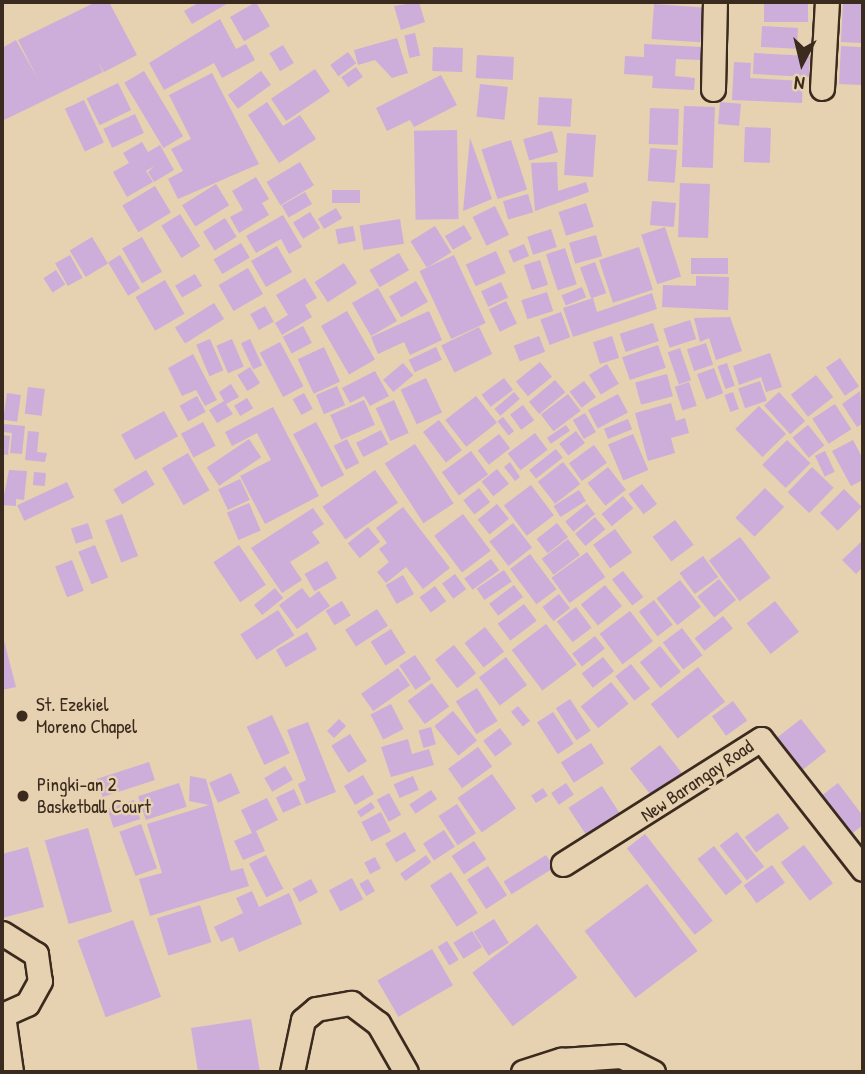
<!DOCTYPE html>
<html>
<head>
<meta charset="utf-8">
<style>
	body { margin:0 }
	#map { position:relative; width:865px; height:1074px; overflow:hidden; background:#e6d1b0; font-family:"Patrick Hand",sans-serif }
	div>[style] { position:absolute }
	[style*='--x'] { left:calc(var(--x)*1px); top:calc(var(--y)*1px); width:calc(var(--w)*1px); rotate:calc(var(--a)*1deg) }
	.building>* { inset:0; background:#cdaeda; transform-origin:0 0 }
	.roads { filter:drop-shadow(2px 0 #3b2a1e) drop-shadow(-2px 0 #3b2a1e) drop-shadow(0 2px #3b2a1e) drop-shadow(0 -2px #3b2a1e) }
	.minor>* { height:23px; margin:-11.5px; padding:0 11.5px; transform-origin:11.5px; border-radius:11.5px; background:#e6d1b0 }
	.dots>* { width:19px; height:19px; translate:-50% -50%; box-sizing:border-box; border:4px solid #e6d1b0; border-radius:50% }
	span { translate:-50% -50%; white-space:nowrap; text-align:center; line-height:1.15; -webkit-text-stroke:5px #e6d1b0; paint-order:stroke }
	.poi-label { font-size:19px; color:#3b2a1e }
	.left { translate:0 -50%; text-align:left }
	.street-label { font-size:19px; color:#3b2a1e }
	.frame { position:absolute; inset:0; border:4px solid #3b2a1e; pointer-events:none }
	.north { position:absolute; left:767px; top:28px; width:70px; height:70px; -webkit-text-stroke:5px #e6d1b0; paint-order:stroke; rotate:187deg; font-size:19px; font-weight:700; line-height:28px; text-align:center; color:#3b2a1e }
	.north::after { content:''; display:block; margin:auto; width:24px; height:32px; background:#3b2a1e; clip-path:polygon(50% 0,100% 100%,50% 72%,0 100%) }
</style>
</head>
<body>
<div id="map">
	<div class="building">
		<i style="clip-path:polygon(96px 2px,109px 2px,137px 55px,104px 72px,98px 62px,103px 72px,2px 121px,2px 48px,16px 40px,38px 79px,18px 40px)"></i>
		<i style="clip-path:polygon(200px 2px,230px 2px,192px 24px,184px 11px)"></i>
		<i style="left:256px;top:2px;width:28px;height:30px;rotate:60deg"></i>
		<i style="clip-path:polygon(419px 2px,425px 22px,401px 30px,394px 6px)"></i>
		<i style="left:764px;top:2px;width:44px;height:20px"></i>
		<i style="left:843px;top:2px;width:20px;height:40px;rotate:3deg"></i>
		<i style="left:654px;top:4px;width:49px;height:35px;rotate:4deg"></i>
		<i style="clip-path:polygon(220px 19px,236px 49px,246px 44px,255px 60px,222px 78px,214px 63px,164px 90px,149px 63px)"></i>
		<i style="left:762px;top:26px;width:36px;height:21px;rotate:3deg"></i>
		<i style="left:415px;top:33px;width:23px;height:11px;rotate:77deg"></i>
		<i style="clip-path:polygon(397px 38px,408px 73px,392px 78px,375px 60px,358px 65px,354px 50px)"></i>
		<i style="clip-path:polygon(644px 44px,702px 47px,702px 60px,676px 59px,675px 76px,695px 78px,694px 90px,652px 88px,653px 76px,624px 74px,625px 56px,644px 57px)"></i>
		<i style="left:283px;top:45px;width:21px;height:16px;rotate:59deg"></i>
		<i style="left:841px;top:46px;width:22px;height:38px;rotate:3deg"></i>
		<i style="left:433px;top:47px;width:30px;height:24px;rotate:2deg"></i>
		<i style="left:348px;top:52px;width:14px;height:22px;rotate:54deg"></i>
		<i style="left:754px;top:53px;width:56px;height:21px;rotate:3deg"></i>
		<i style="left:477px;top:55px;width:37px;height:23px;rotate:3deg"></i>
		<i style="clip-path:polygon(734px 62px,751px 63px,750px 78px,803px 81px,802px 103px,732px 100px)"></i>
		<i style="left:356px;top:67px;width:12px;height:18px;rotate:55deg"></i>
		<i style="left:315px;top:69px;width:27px;height:53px;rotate:56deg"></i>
		<i style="left:144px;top:71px;width:76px;height:23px;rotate:59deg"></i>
		<i style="left:261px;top:71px;width:17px;height:41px;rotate:54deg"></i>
		<i style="clip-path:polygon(212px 73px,259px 164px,178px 199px,168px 179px,183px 171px,171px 149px,191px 139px,169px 95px)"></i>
		<i style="clip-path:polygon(441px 75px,457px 105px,414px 127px,410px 120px,387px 131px,376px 108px)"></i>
		<i style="left:118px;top:83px;width:30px;height:35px;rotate:64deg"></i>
		<i style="left:480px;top:84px;width:28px;height:33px;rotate:6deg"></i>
		<i style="left:539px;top:97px;width:33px;height:28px;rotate:3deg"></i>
		<i style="left:84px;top:100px;width:47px;height:21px;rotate:65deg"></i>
		<i style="clip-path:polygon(267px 102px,283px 126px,300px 115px,316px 139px,279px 163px,248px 115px)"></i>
		<i style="left:720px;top:102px;width:21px;height:22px;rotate:5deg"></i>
		<i style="left:684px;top:106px;width:31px;height:61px;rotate:2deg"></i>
		<i style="left:650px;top:108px;width:29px;height:36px;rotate:2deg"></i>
		<i style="left:135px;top:114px;width:21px;height:35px;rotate:65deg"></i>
		<i style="left:745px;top:127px;width:26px;height:35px;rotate:2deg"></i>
		<i style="left:457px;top:130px;width:89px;height:43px;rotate:89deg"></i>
		<i style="left:552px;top:131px;width:22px;height:30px;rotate:74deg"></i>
		<i style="left:567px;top:133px;width:29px;height:42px;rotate:4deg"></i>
		<i style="clip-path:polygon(470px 138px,492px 199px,463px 211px)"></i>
		<i style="left:511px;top:140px;width:52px;height:31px;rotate:72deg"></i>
		<i style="clip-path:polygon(142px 142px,148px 152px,160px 145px,174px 170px,154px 182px,148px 172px,154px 166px,146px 171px,153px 182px,127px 197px,113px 172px,129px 163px,123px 153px)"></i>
		<i style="left:650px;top:148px;width:27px;height:33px;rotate:4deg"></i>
		<i style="left:300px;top:162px;width:27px;height:39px;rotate:59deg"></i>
		<i style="clip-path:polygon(557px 162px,558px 191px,586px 182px,589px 192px,535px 211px,531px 163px)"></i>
		<i style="clip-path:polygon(256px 177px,269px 199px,262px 203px,269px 215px,239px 233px,230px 217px,243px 210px,232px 191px)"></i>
		<i style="left:680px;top:183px;width:30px;height:54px;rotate:2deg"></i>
		<i style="left:216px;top:184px;width:25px;height:40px;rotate:58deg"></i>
		<i style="left:155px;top:186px;width:31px;height:38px;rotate:59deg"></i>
		<i style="left:360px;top:190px;width:13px;height:28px;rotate:90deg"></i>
		<i style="left:305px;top:192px;width:14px;height:27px;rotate:60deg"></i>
		<i style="left:528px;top:194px;width:19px;height:26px;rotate:74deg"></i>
		<i style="left:652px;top:201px;width:24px;height:24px;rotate:5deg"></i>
		<i style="left:586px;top:203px;width:25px;height:29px;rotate:72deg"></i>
		<i style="left:495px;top:206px;width:32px;height:25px;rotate:64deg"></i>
		<i style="left:336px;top:208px;width:12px;height:21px;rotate:59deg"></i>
		<i style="left:310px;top:212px;width:19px;height:20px;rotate:58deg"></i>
		<i style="left:180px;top:214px;width:38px;height:22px;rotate:58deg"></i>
		<i style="clip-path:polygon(283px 215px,302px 247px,289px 254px,281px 239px,256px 253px,246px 236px)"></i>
		<i style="left:225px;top:218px;width:22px;height:26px;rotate:58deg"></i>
		<i style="left:400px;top:219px;width:25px;height:41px;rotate:81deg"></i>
		<i style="left:464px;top:225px;width:16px;height:22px;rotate:60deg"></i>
		<i style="left:353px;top:226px;width:15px;height:18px;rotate:79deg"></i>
		<i style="left:435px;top:226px;width:31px;height:29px;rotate:58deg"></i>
		<i style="left:665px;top:227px;width:52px;height:25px;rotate:72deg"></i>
		<i style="left:551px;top:229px;width:19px;height:25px;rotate:72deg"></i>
		<i style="left:596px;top:235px;width:22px;height:28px;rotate:74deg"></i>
		<i style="left:92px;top:237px;width:31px;height:26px;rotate:59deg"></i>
		<i style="left:142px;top:237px;width:40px;height:23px;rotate:60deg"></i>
		<i style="left:241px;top:243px;width:17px;height:32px;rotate:59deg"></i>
		<i style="left:524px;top:244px;width:13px;height:17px;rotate:67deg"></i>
		<i style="left:277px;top:246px;width:30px;height:30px;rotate:60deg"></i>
		<i style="left:639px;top:247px;width:45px;height:42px;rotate:72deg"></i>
		<i style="left:565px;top:248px;width:38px;height:20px;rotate:72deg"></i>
		<i style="left:496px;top:251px;width:24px;height:33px;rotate:66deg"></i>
		<i style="left:399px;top:253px;width:20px;height:34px;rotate:60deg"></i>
		<i style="left:70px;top:255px;width:26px;height:17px;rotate:61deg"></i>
		<i style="left:120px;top:255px;width:39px;height:14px;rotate:59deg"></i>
		<i style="left:454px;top:255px;width:75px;height:38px;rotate:65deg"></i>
		<i style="left:691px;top:258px;width:37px;height:16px"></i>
		<i style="left:540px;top:260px;width:26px;height:17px;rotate:72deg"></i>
		<i style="left:595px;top:262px;width:33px;height:16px;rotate:70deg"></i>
		<i style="left:344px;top:263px;width:24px;height:35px;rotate:57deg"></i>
		<i style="left:248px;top:268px;width:30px;height:34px;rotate:60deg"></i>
		<i style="left:56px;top:270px;width:17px;height:15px;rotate:57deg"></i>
		<i style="left:195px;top:274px;width:14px;height:23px;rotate:60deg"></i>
		<i style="clip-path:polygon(696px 276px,729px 277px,728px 310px,662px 307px,663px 285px,696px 286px)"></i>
		<i style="clip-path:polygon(305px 278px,317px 298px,305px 305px,312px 317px,282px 335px,275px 323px,288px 315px,276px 295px)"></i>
		<i style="left:165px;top:280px;width:39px;height:34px;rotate:60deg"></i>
		<i style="left:416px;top:281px;width:24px;height:31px;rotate:60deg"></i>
		<i style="left:501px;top:282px;width:17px;height:22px;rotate:65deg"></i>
		<i style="left:582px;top:287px;width:11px;height:22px;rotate:68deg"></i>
		<i style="left:378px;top:288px;width:38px;height:30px;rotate:60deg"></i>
		<i style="left:547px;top:292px;width:20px;height:27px;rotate:72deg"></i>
		<i style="clip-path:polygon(652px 293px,657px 309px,573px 337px,563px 308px,593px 298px,597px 312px)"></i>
		<i style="left:506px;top:301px;width:25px;height:19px;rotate:64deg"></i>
		<i style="left:214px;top:303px;width:19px;height:46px;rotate:58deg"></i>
		<i style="left:265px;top:306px;width:18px;height:17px;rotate:61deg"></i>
		<i style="left:347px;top:311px;width:56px;height:30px;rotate:60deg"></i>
		<i style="clip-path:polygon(429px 311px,442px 340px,410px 355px,404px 342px,378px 354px,371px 337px)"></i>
		<i style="left:561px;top:312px;width:27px;height:22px;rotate:70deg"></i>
		<i style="clip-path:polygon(730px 317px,742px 351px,716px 360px,709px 338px,700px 342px,694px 318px)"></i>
		<i style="left:690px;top:320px;width:20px;height:28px;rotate:72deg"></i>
		<i style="left:653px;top:323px;width:19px;height:35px;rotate:72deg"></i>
		<i style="left:303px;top:326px;width:19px;height:23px;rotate:62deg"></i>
		<i style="left:479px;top:327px;width:30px;height:42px;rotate:64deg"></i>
		<i style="left:539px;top:336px;width:17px;height:27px;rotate:69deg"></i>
		<i style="left:612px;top:336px;width:23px;height:20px;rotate:72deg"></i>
		<i style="left:210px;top:339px;width:34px;height:15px;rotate:67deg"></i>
		<i style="left:232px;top:339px;width:30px;height:17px;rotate:67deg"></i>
		<i style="left:250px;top:339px;width:29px;height:10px;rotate:65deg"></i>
		<i style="left:280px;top:342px;width:50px;height:23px;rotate:62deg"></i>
		<i style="left:706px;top:343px;width:23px;height:20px;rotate:72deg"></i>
		<i style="left:658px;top:345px;width:24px;height:38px;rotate:71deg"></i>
		<i style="left:324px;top:347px;width:38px;height:29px;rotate:65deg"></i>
		<i style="left:436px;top:347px;width:14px;height:30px;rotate:65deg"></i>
		<i style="left:680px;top:348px;width:34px;height:13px;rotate:71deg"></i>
		<i style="clip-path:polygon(770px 353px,782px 387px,766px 392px,761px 377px,739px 385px,733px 366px)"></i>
		<i style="clip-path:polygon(193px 354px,217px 400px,205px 406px,196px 390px,182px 396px,168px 368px)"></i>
		<i style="left:840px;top:358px;width:34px;height:17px;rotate:56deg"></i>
		<i style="left:540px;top:362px;width:19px;height:31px;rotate:51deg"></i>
		<i style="left:403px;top:363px;width:16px;height:26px;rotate:50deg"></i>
		<i style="left:727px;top:363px;width:24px;height:10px;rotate:71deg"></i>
		<i style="left:607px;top:364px;width:23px;height:21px;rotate:59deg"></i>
		<i style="left:250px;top:367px;width:19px;height:15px;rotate:58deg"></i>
		<i style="left:714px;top:368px;width:27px;height:18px;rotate:70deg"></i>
		<i style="clip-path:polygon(375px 371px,389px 396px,370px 406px,364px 396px,350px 403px,342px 388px)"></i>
		<i style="left:667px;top:374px;width:23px;height:33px;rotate:75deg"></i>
		<i style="left:816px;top:375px;width:28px;height:32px;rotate:52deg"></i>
		<i style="left:426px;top:378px;width:38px;height:28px;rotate:65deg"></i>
		<i style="left:504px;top:378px;width:15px;height:28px;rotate:53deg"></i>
		<i style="left:555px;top:380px;width:16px;height:34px;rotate:50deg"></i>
		<i style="left:584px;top:381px;width:20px;height:18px;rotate:53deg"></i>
		<i style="left:760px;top:381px;width:21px;height:23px;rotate:71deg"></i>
		<i style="left:689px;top:382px;width:25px;height:15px;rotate:72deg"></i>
		<i style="clip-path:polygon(231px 384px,239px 397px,226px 404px,233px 414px,217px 423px,209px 410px,224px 401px,219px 392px)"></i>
		<i style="left:337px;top:386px;width:21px;height:23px;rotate:67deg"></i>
		<i style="left:28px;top:387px;width:17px;height:27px;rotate:7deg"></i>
		<i style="clip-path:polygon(860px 391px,863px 423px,857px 427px,842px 404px)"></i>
		<i style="left:514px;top:392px;width:9px;height:26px;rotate:49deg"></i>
		<i style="left:733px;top:392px;width:18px;height:9px;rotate:71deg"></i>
		<i style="left:779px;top:392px;width:39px;height:20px;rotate:48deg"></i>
		<i style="left:7px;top:393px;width:14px;height:27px;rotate:8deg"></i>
		<i style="left:304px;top:393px;width:18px;height:13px;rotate:61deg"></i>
		<i style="left:568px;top:394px;width:21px;height:34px;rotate:53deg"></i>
		<i style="left:618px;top:394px;width:21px;height:34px;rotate:62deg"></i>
		<i style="left:197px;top:396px;width:18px;height:20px;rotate:61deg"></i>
		<i style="left:476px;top:396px;width:34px;height:39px;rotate:52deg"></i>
		<i style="left:247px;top:398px;width:12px;height:15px;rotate:59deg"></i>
		<i style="left:364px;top:400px;width:27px;height:37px;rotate:66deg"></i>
		<i style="left:394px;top:400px;width:36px;height:20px;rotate:66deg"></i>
		<i style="clip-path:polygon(671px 403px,676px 421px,685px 418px,689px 433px,671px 438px,675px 453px,648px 461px,635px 413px)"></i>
		<i style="left:835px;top:404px;width:30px;height:27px;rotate:57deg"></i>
		<i style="left:523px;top:405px;width:19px;height:16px;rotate:54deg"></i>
		<i style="left:759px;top:406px;width:39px;height:33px;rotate:46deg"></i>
		<i style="clip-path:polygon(273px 407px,319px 496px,265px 524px,240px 476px,271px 460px,257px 433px,232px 446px,225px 432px)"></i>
		<i style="left:164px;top:411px;width:29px;height:49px;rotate:61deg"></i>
		<i style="left:585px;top:413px;width:22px;height:14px;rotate:60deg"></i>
		<i style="left:503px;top:417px;width:18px;height:7px;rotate:52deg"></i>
		<i style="left:628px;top:419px;width:11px;height:26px;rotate:68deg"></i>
		<i style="left:439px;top:420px;width:38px;height:20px;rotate:53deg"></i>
		<i style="left:203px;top:422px;width:27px;height:25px;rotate:62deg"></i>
		<i style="left:316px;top:422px;width:60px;height:26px;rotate:62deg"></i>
		<i style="clip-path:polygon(4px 424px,25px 426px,22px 454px,10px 453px,12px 433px,3px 432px)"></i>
		<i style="left:566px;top:425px;width:7px;height:23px;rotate:56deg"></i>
		<i style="left:808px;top:425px;width:26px;height:20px;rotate:51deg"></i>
		<i style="left:381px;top:430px;width:16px;height:28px;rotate:63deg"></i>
		<i style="clip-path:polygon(28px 431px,39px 432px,37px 452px,47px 453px,45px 462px,25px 460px)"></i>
		<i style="left:576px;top:431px;width:15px;height:21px;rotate:53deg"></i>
		<i style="left:535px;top:433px;width:21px;height:34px;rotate:53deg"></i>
		<i style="left:499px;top:434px;width:18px;height:27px;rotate:52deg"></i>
		<i style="left:633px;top:434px;width:39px;height:27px;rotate:67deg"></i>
		<i style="clip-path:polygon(2px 435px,10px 436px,8px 455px,2px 454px)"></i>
		<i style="left:249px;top:439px;width:22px;height:51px;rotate:56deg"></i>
		<i style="left:347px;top:439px;width:27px;height:15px;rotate:63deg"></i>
		<i style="left:787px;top:440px;width:33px;height:35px;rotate:45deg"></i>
		<i style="clip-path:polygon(853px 440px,863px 459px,863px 480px,851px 486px,832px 451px)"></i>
		<i style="left:415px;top:444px;width:71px;height:36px;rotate:57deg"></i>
		<i style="left:594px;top:445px;width:22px;height:31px;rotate:54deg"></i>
		<i style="left:556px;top:449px;width:11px;height:34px;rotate:52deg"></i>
		<i style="left:471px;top:451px;width:29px;height:36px;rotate:54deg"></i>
		<i style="left:825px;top:451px;width:23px;height:11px;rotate:65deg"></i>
		<i style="left:188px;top:453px;width:43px;height:30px;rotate:60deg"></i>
		<i style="clip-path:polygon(510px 462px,520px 477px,515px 481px,504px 467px)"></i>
		<i style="left:563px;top:462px;width:28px;height:32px;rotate:52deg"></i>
		<i style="left:608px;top:467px;width:29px;height:26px;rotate:52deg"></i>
		<i style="left:812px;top:467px;width:30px;height:35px;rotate:44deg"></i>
		<i style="left:497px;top:469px;width:19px;height:20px;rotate:51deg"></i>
		<i style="clip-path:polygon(9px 470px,27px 471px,24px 500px,16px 499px,16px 506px,2px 505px)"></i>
		<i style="left:146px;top:470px;width:17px;height:38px;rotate:59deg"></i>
		<i style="left:375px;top:470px;width:40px;height:64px;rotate:55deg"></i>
		<i style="left:34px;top:472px;width:12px;height:13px;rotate:5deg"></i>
		<i style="left:240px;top:479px;width:23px;height:24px;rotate:65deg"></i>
		<i style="left:67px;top:482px;width:17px;height:55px;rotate:65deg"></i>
		<i style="left:642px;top:484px;width:25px;height:17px;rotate:53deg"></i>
		<i style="left:531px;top:485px;width:38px;height:34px;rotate:53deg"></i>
		<i style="left:479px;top:488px;width:18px;height:20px;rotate:52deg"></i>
		<i style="left:765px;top:488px;width:27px;height:42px;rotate:45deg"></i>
		<i style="left:844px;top:489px;width:25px;height:34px;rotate:45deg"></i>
		<i style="left:579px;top:490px;width:13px;height:30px;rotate:58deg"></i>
		<i style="left:623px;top:496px;width:16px;height:28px;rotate:50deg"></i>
		<i style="left:249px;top:503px;width:30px;height:24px;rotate:67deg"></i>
		<i style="left:497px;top:504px;width:19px;height:25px;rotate:51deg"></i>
		<i style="left:587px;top:504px;width:13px;height:28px;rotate:51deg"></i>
		<i style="clip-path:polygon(403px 507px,450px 568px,423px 589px,406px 567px,386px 583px,377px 572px,389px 562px,379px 549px,387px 543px,376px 528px)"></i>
		<i style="clip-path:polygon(313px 508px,324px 524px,312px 532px,320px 543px,290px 562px,302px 580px,282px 593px,251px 548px)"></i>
		<i style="left:122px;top:514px;width:45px;height:18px;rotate:69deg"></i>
		<i style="left:463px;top:514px;width:46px;height:36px;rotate:53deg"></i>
		<i style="left:595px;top:517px;width:16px;height:26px;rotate:50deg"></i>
		<i style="left:675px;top:520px;width:31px;height:28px;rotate:53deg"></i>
		<i style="left:88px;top:523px;width:16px;height:18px;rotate:72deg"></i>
		<i style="left:513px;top:523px;width:31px;height:30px;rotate:52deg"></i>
		<i style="left:557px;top:523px;width:18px;height:26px;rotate:52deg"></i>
		<i style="left:368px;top:527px;width:19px;height:26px;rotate:51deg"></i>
		<i style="left:615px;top:529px;width:29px;height:27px;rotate:54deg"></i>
		<i style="left:740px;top:537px;width:51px;height:39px;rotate:53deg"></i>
		<i style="left:568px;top:539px;width:20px;height:33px;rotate:53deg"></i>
		<i style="clip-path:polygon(862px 541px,863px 567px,856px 574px,842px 560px)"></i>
		<i style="left:95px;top:545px;width:35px;height:18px;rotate:68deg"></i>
		<i style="left:239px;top:545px;width:48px;height:31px;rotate:56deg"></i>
		<i style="left:587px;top:552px;width:31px;height:44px;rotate:54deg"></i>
		<i style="left:530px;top:554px;width:44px;height:25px;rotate:53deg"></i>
		<i style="left:703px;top:556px;width:26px;height:29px;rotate:54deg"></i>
		<i style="left:491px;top:559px;width:14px;height:33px;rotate:54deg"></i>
		<i style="left:72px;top:560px;width:33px;height:18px;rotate:69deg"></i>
		<i style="left:327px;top:561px;width:20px;height:26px;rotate:60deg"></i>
		<i style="left:504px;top:570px;width:14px;height:33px;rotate:56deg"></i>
		<i style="left:623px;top:571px;width:33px;height:14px;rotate:52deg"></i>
		<i style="left:455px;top:574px;width:19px;height:16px;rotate:54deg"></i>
		<i style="left:403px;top:575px;width:22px;height:20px;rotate:60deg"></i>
		<i style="left:719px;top:579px;width:27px;height:28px;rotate:51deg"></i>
		<i style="left:680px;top:580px;width:34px;height:30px;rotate:52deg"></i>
		<i style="left:514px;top:585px;width:15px;height:31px;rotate:53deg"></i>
		<i style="left:605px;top:585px;width:27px;height:31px;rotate:51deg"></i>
		<i style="left:435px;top:586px;width:19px;height:19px;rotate:54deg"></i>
		<i style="left:275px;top:588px;width:13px;height:27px;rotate:51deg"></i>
		<i style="clip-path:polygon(302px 588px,310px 598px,319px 591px,330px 606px,297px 629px,279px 605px)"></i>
		<i style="left:559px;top:594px;width:18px;height:21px;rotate:52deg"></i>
		<i style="left:654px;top:600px;width:31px;height:19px;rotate:53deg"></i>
		<i style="left:342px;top:601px;width:17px;height:19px;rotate:59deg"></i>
		<i style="left:775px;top:601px;width:39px;height:36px;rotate:52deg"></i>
		<i style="left:524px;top:604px;width:21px;height:33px;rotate:53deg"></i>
		<i style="left:576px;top:607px;width:26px;height:24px;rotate:53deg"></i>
		<i style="left:377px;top:609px;width:20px;height:38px;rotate:57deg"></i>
		<i style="left:278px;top:610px;width:30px;height:45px;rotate:57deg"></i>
		<i style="left:630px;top:611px;width:38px;height:38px;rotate:53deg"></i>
		<i style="left:723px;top:616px;width:16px;height:36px;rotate:52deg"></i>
		<i style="left:546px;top:624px;width:51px;height:43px;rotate:53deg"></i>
		<i style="left:485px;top:627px;width:31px;height:26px;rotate:52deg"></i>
		<i style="left:682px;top:628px;width:34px;height:24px;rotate:53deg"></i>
		<i style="left:391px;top:629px;width:28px;height:24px;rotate:58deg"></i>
		<i style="left:307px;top:632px;width:20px;height:36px;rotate:60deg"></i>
		<i style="clip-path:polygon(2px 633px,16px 687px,2px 690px)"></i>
		<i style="left:595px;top:636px;width:16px;height:29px;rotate:52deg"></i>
		<i style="left:454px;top:645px;width:36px;height:24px;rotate:52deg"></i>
		<i style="left:660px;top:646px;width:33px;height:26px;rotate:51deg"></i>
		<i style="left:415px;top:655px;width:29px;height:19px;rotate:56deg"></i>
		<i style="left:506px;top:657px;width:35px;height:34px;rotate:53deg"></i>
		<i style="left:603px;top:657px;width:18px;height:27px;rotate:52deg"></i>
		<i style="left:631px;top:664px;width:31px;height:20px;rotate:52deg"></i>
		<i style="left:698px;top:667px;width:44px;height:60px;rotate:52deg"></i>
		<i style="left:398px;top:668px;width:21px;height:45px;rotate:55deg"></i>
		<i style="left:611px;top:682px;width:28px;height:39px;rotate:51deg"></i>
		<i style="left:432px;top:683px;width:29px;height:30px;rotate:54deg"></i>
		<i style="left:477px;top:688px;width:39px;height:25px;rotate:58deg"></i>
		<i style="left:570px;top:699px;width:38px;height:17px;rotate:57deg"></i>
		<i style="left:733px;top:701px;width:24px;height:26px;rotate:54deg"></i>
		<i style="left:391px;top:704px;width:28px;height:23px;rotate:63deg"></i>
		<i style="left:518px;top:706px;width:19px;height:9px;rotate:51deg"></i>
		<i style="left:453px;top:711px;width:38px;height:24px;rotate:51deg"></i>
		<i style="left:553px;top:712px;width:38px;height:19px;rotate:57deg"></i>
		<i style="left:272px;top:715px;width:42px;height:28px;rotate:65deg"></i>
		<i style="left:339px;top:719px;width:10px;height:17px;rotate:45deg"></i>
		<i style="left:801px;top:719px;width:41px;height:31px;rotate:52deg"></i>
		<i style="clip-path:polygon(308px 722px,336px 792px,306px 804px,298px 784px,306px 780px,287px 730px)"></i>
		<i style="left:431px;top:727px;width:18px;height:13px;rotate:74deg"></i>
		<i style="left:500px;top:728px;width:20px;height:21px;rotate:53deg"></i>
		<i style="left:350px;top:734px;width:32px;height:22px;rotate:58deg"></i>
		<i style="clip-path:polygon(408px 739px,412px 754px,429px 749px,434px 765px,391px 777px,381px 747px)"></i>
		<i style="left:591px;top:743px;width:24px;height:36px;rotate:57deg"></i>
		<i style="left:660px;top:745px;width:36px;height:38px;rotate:52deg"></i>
		<i style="left:478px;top:747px;width:24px;height:37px;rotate:54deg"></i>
		<i style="left:149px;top:762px;width:19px;height:55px;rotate:72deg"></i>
		<i style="left:285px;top:766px;width:16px;height:24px;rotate:60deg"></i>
		<i style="left:231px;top:773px;width:22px;height:24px;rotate:66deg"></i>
		<i style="left:492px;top:774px;width:42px;height:42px;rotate:55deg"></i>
		<i style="left:363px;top:775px;width:22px;height:22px;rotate:60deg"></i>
		<i style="clip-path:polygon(190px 776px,206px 779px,231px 871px,243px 868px,249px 886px,150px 916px,139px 879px,162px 873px,147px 824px,209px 805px,189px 801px)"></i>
		<i style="left:413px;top:776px;width:15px;height:21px;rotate:67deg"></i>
		<i style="left:179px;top:783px;width:25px;height:43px;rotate:72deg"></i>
		<i style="left:566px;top:783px;width:14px;height:18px;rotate:56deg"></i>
		<i style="clip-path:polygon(838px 783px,863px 816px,863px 825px,845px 839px,816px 800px)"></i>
		<i style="left:602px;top:786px;width:37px;height:40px;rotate:57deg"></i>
		<i style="left:543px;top:788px;width:9px;height:14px;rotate:58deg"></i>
		<i style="left:294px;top:789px;width:17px;height:20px;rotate:65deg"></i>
		<i style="left:431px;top:790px;width:11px;height:26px;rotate:56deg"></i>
		<i style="left:389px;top:793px;width:25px;height:14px;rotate:61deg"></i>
		<i style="clip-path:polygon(267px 798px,278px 820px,256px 831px,265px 851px,243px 860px,234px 841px,252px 833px,241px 810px)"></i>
		<i style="left:134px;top:800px;width:20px;height:28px;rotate:72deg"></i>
		<i style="left:371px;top:802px;width:7px;height:17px;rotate:56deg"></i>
		<i style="left:457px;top:804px;width:35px;height:22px;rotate:57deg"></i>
		<i style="left:381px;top:812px;width:22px;height:22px;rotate:63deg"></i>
		<i style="left:778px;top:813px;width:19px;height:41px;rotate:54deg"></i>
		<i style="left:141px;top:824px;width:47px;height:23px;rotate:70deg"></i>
		<i style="left:88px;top:828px;width:87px;height:45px;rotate:74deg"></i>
		<i style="left:444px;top:830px;width:20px;height:25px;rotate:57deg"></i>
		<i style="left:405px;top:832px;width:22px;height:23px;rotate:60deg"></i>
		<i style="left:737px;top:832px;width:44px;height:22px;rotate:52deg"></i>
		<i style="left:645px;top:834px;width:110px;height:23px;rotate:52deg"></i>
		<i style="left:474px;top:841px;width:22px;height:27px;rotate:56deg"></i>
		<i style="left:804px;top:845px;width:48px;height:29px;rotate:53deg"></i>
		<i style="left:714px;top:846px;width:46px;height:21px;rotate:52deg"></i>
		<i style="clip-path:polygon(28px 847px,44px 907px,2px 918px,2px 854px)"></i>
		<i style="left:266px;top:855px;width:38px;height:19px;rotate:63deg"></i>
		<i style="left:426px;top:855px;width:9px;height:32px;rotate:54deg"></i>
		<i style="left:546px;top:855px;width:15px;height:50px;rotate:58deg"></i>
		<i style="left:375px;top:857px;width:13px;height:12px;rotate:63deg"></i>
		<i style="left:772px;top:865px;width:22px;height:35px;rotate:54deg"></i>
		<i style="left:488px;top:866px;width:35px;height:25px;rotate:57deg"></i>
		<i style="left:451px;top:872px;width:49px;height:25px;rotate:57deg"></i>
		<i style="left:352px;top:878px;width:24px;height:26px;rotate:62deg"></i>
		<i style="left:311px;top:879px;width:15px;height:21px;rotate:62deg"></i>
		<i style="left:368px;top:879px;width:14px;height:10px;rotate:60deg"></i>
		<i style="left:647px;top:884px;width:84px;height:78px;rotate:53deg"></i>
		<i style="clip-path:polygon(252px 891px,259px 907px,289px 893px,302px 924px,239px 952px,233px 937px,221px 942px,214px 927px,243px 913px,236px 898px)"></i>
		<i style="left:200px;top:905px;width:39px;height:45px;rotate:73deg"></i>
		<i style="left:494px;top:919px;width:28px;height:24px;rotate:58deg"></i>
		<i style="left:133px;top:920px;width:82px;height:59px;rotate:70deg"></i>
		<i style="left:537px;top:924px;width:67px;height:81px;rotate:53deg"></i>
		<i style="left:472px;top:931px;width:19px;height:22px;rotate:58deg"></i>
		<i style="left:447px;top:941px;width:22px;height:11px;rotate:58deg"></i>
		<i style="left:432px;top:949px;width:42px;height:63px;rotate:60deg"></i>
		<i style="clip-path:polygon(251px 1019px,260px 1072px,198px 1072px,191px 1028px)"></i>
	</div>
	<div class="roads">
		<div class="minor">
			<i style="--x:822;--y:88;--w:86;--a:-86.7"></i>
			<i style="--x:713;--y:89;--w:87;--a:-88.7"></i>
			<i style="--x:563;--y:864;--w:234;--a:-32.3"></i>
			<i style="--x:761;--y:739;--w:165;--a:51.9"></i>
			<i style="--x:2;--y:933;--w:40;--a:32"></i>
			<i style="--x:36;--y:954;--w:27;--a:82"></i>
			<i style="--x:40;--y:981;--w:26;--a:119"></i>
			<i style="--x:27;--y:1004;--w:27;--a:156"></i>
			<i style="--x:3;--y:1015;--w:58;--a:82"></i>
			<i style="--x:292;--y:1072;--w:53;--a:-78.1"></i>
			<i style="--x:303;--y:1020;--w:17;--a:-40"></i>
			<i style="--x:316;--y:1009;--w:36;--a:-10"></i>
			<i style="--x:351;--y:1003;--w:34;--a:37"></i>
			<i style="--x:378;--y:1023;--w:56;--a:60.3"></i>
			<i style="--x:523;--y:1072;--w:40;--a:-18"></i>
			<i style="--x:561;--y:1060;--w:60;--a:-3.8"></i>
			<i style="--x:621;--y:1056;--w:36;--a:27"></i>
		</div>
	</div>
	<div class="dots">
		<i style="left:22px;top:716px;background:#3b2a1e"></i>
		<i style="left:23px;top:796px;background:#3b2a1e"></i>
	</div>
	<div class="poi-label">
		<span class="left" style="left:36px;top:716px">St. Ezekiel<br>Moreno Chapel</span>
		<span class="left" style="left:37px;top:796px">Pingki-an 2<br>Basketball Court</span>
	</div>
	<div class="street-label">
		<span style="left:697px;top:781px;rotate:-34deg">New Barangay Road</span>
	</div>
	<div class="frame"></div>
	<div class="north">N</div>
</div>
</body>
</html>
